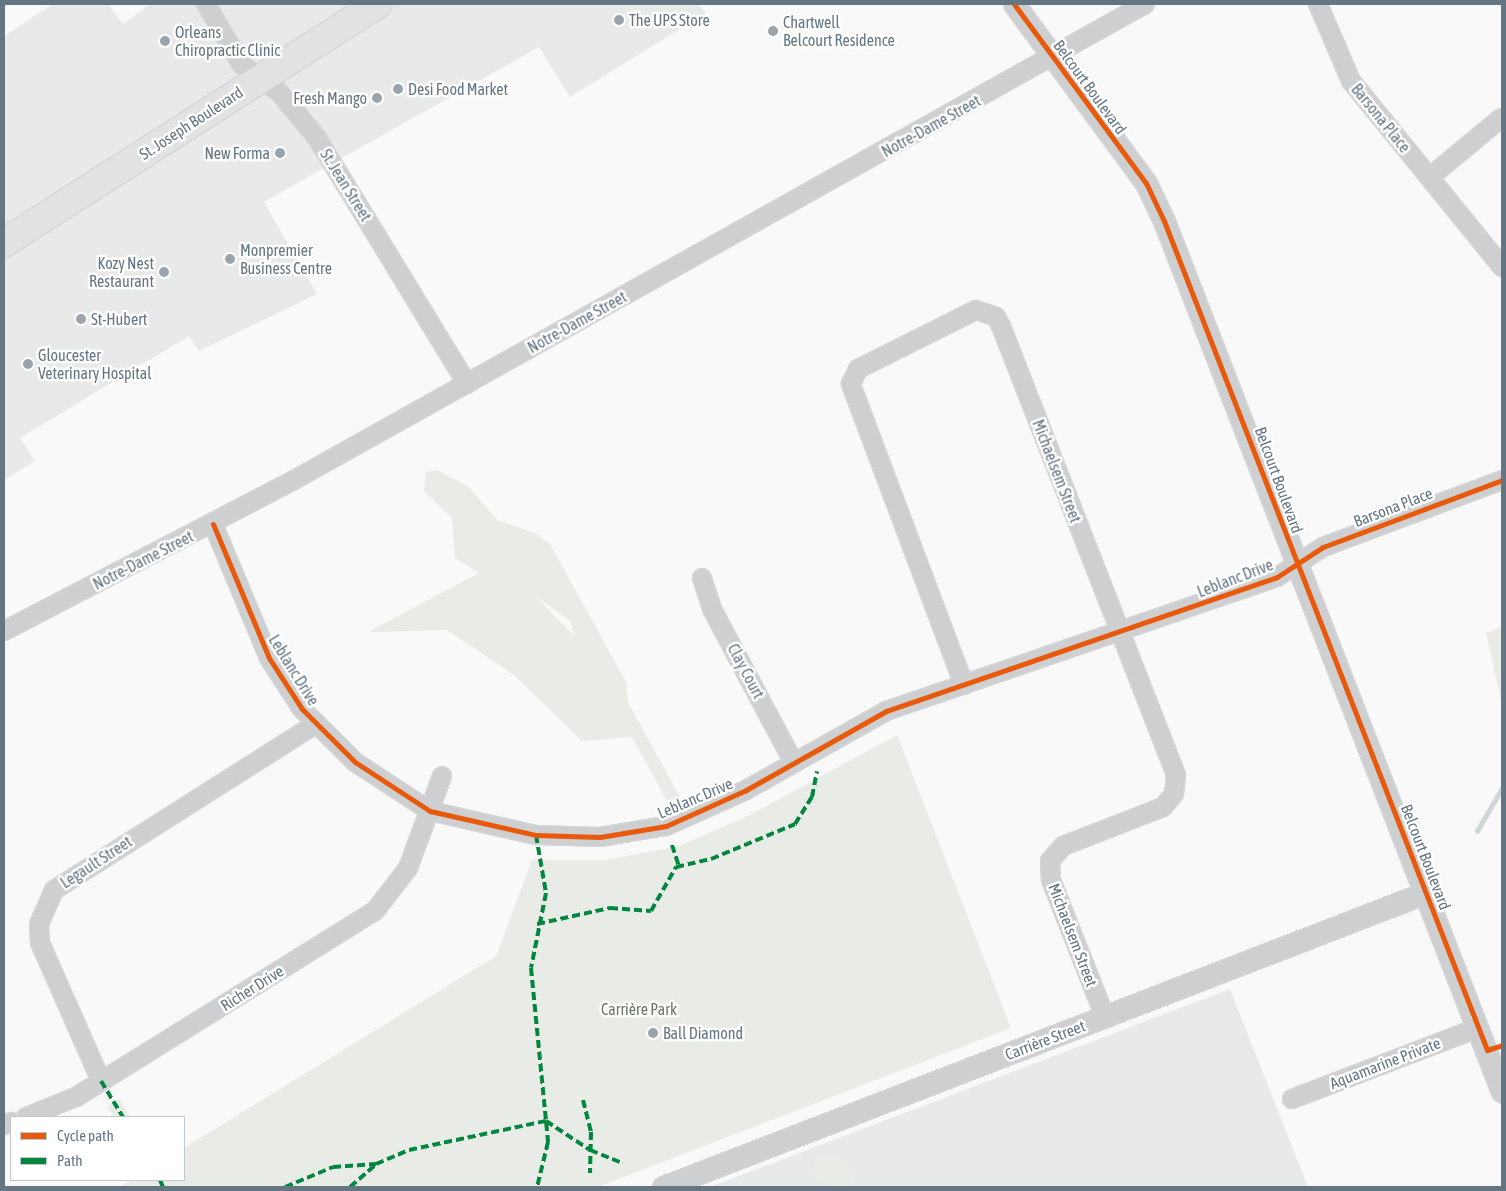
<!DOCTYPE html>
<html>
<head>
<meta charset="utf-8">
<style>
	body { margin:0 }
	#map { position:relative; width:1506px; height:1191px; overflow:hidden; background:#f9f9f9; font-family:"Asap Condensed",sans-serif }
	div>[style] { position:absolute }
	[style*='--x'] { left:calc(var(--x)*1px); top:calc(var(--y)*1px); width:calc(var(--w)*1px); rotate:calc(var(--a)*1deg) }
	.built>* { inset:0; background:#e8e9e9 }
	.green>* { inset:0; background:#e8ebe6 }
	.stream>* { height:4.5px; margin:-2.25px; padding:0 2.25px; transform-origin:2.25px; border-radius:2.25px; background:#ced6d9 }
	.roads { filter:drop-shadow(1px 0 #d5d6d7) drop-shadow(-1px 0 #d5d6d7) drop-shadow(0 1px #d5d6d7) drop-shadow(0 -1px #d5d6d7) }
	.minor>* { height:18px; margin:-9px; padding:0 9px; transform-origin:9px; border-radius:9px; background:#cecfd0 }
	.tertiary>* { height:21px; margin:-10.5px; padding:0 10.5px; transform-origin:10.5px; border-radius:10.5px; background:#cecfd0 }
	.primary>* { height:28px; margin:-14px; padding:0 14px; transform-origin:14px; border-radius:14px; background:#e1e2e2 }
	.quiet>* { height:4px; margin-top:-2px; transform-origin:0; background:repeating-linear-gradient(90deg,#00873e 0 8px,transparent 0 12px) }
	.cycleway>* { height:5px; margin:-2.5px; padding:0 2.5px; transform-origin:2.5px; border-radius:2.5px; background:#e8590c }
	.dots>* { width:14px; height:14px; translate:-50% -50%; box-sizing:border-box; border:2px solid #fff; border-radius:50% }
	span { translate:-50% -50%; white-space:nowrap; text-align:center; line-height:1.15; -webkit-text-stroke:5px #fff; paint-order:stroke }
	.poi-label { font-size:16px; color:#657683 }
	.left { translate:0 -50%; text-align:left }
	.right { translate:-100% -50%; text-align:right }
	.street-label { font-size:16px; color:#657683 }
	.park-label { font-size:16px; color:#687a64 }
	.frame { position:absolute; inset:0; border:5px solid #657683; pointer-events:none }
	.legend { position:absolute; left:10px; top:1116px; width:175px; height:65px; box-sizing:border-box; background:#fff; border:1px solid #c1c8cd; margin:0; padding:6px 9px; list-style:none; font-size:15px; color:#657683 }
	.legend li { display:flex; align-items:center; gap:10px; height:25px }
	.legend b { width:25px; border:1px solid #c1c8cd }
</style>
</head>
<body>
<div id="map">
	<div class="built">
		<i style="clip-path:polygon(53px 4px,108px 4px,123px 24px,150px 4px,698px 4px,706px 13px,570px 97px,539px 47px,264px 202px,317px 294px,199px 351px,189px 336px,20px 438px,35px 461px,4px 480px,4px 36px)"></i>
		<i style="clip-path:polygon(1230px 989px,1308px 1187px,710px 1187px)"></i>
	</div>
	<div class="green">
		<i style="clip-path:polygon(evenodd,437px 470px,469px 487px,497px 520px,535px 533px,550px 544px,626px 682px,628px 702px,680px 797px,667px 801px,632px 737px,582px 741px,515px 676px,447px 630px,368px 632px,479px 573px,455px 558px,452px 518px,424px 491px,426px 472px,437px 470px,537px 597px,570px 621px,575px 636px,556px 618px,537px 597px)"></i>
		<i style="clip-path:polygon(1502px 626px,1502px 704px,1486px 633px)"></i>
		<i style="clip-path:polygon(897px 735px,1011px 1028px,598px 1187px,120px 1187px,132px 1180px,184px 1180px,184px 1148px,496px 956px,532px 860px,606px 860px,679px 846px,748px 816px)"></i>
		<i style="clip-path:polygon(119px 1099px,130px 1117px,114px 1117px,107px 1106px)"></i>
		<i style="clip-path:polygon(815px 1156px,841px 1157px,854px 1176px,855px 1187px,830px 1187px,811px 1177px)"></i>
	</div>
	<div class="stream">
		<i style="--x:1477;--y:831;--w:50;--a:-59.8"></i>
	</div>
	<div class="roads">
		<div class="minor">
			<i style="--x:206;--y:4;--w:69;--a:59.7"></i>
			<i style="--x:241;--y:64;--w:47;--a:36.4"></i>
			<i style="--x:279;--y:92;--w:60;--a:50.4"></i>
			<i style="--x:317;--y:138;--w:288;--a:58.6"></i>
			<i style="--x:1318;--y:4;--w:84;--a:66.8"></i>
			<i style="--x:1351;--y:81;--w:240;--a:50.9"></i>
			<i style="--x:1430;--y:177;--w:92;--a:-39.7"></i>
			<i style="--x:213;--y:524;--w:145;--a:67.3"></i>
			<i style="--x:269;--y:658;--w:61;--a:57.1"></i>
			<i style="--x:302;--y:709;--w:75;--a:45"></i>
			<i style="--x:355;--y:762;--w:90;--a:33.2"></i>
			<i style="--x:430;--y:811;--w:109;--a:12.8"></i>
			<i style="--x:536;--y:835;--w:64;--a:1.8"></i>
			<i style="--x:600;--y:837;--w:67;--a:-9.5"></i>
			<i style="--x:666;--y:826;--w:88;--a:-24.2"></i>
			<i style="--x:746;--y:790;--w:161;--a:-29.4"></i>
			<i style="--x:886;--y:711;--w:413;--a:-18.9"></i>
			<i style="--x:1277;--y:577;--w:55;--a:-33.1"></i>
			<i style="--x:1323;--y:547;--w:191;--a:-20.5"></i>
			<i style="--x:702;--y:578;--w:33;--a:72"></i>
			<i style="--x:712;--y:609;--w:174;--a:62"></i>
			<i style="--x:4;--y:631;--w:327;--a:-27.5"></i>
			<i style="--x:294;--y:480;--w:975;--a:-29.22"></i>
			<i style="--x:964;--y:685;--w:322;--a:-110.6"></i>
			<i style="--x:851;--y:384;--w:17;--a:-65"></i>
			<i style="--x:858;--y:369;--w:132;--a:-26.6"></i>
			<i style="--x:976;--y:310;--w:21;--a:19"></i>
			<i style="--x:996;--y:317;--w:10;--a:61"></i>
			<i style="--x:1001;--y:326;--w:482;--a:68.7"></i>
			<i style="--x:1176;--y:775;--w:19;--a:96"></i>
			<i style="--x:1174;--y:794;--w:17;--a:130"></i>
			<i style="--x:1163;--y:807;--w:107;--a:158.7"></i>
			<i style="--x:1063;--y:846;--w:20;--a:131"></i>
			<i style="--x:1050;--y:861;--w:19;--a:87"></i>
			<i style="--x:1051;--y:880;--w:147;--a:68.5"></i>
			<i style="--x:101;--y:1081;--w:151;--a:-113.8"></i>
			<i style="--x:40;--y:943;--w:19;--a:-93"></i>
			<i style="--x:39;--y:924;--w:37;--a:-66"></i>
			<i style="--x:54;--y:890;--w:310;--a:-32.4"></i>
			<i style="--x:1292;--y:1099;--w:199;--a:-20.9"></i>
			<i style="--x:26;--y:1117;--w:54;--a:-21.8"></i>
			<i style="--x:76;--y:1097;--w:352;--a:-31.9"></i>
			<i style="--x:375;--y:911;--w:54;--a:-52.5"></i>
			<i style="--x:408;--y:868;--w:98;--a:-69.7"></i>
			<i style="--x:4;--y:1125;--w:8;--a:-23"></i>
		</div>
		<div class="tertiary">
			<i style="--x:1014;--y:4;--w:222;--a:53.6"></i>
			<i style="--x:1146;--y:183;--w:42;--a:64.7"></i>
			<i style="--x:1164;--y:221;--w:934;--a:68.79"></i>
			<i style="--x:663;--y:1187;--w:819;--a:-21.11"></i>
		</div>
		<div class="primary">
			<i style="--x:4;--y:243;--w:443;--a:-32.6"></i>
		</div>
	</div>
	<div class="quiet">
		<i style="--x:536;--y:835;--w:59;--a:80.2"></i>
		<i style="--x:546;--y:893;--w:76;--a:101.3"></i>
		<i style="--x:531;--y:968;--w:175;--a:84.4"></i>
		<i style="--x:548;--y:1142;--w:46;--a:103.7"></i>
		<i style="--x:672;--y:845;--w:22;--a:72"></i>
		<i style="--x:537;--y:924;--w:75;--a:-12.4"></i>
		<i style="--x:610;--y:908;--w:41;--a:4.2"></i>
		<i style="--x:651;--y:911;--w:51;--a:-60.4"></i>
		<i style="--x:676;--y:867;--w:36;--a:-13"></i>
		<i style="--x:711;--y:859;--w:91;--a:-22.6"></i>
		<i style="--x:795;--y:824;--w:32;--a:-58"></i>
		<i style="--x:812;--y:797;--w:26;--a:-79"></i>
		<i style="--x:101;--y:1081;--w:42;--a:58.6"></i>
		<i style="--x:583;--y:1100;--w:33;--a:76"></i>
		<i style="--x:591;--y:1132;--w:41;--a:91.4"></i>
		<i style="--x:160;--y:1180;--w:8;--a:67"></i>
		<i style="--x:285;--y:1187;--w:52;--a:-22.6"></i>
		<i style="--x:333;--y:1167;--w:43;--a:-4"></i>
		<i style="--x:350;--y:1187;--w:35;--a:-41"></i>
		<i style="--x:376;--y:1164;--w:36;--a:-23"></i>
		<i style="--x:409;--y:1150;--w:140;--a:-12"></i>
		<i style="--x:546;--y:1121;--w:53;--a:33.4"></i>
		<i style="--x:590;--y:1150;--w:32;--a:22"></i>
	</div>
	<div class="cycleway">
		<i style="--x:1014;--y:4;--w:222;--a:53.6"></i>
		<i style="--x:1146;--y:183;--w:42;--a:64.7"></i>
		<i style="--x:1164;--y:221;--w:890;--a:68.71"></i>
		<i style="--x:1487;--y:1050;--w:16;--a:-18"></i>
		<i style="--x:213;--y:524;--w:145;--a:67.3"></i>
		<i style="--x:269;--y:658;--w:61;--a:57.1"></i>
		<i style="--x:302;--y:709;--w:75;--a:45"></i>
		<i style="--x:355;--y:762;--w:90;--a:33.2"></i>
		<i style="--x:430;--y:811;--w:109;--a:12.8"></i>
		<i style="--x:536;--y:835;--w:64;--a:1.8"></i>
		<i style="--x:600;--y:837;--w:67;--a:-9.5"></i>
		<i style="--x:666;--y:826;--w:88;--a:-24.2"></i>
		<i style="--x:746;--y:790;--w:161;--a:-29.4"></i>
		<i style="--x:886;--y:711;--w:413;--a:-18.9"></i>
		<i style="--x:1277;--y:577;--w:55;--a:-33.1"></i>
		<i style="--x:1323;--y:547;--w:191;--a:-20.5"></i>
	</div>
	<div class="dots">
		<i style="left:619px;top:20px;background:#99a4ac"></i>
		<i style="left:773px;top:31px;background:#99a4ac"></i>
		<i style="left:165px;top:41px;background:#99a4ac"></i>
		<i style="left:398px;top:89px;background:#99a4ac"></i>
		<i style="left:377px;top:98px;background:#99a4ac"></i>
		<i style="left:280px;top:153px;background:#99a4ac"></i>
		<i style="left:230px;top:259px;background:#99a4ac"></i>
		<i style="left:164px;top:272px;background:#99a4ac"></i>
		<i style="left:81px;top:319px;background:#99a4ac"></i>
		<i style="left:28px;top:364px;background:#99a4ac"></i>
		<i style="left:653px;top:1033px;background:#99a4ac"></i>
	</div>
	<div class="poi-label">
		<span class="left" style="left:629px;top:20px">The UPS Store</span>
		<span class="left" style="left:783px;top:31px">Chartwell<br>Belcourt Residence</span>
		<span class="left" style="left:175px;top:41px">Orleans<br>Chiropractic Clinic</span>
		<span class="left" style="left:408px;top:89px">Desi Food Market</span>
		<span class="right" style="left:367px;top:98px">Fresh Mango</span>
		<span class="right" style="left:270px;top:153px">New Forma</span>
		<span class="left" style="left:240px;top:259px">Monpremier<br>Business Centre</span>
		<span class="right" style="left:154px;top:272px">Kozy Nest<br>Restaurant</span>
		<span class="left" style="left:91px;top:319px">St-Hubert</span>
		<span class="left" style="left:38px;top:364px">Gloucester<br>Veterinary Hospital</span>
		<span class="left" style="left:663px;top:1033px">Ball Diamond</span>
	</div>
	<div class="street-label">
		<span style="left:1090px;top:87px;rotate:54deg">Belcourt Boulevard</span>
		<span style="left:1381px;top:118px;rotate:51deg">Barsona Place</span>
		<span style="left:191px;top:123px;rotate:-33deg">St. Joseph Boulevard</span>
		<span style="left:931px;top:126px;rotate:-29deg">Notre-Dame Street</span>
		<span style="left:346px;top:185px;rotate:58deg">St. Jean Street</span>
		<span style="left:577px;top:322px;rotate:-29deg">Notre-Dame Street</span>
		<span style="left:1057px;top:471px;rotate:69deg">Michaelsem Street</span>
		<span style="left:1279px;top:480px;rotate:70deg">Belcourt Boulevard</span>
		<span style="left:1393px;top:507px;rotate:-21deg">Barsona Place</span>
		<span style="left:143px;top:560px;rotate:-27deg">Notre-Dame Street</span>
		<span style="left:1235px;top:578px;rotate:-21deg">Leblanc Drive</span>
		<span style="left:294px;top:670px;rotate:58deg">Leblanc Drive</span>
		<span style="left:746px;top:671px;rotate:62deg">Clay Court</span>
		<span style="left:695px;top:798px;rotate:-23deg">Leblanc Drive</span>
		<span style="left:1426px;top:857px;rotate:69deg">Belcourt Boulevard</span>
		<span style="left:96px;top:862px;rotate:-33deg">Legault Street</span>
		<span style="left:1073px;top:935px;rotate:69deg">Michaelsem Street</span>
		<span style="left:252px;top:988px;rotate:-32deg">Richer Drive</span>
		<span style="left:1045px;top:1040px;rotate:-21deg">Carrière Street</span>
		<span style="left:1385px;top:1063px;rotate:-21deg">Aquamarine Private</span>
	</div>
	<div class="park-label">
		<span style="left:639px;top:1009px">Carrière Park</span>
	</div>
	<div class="frame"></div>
	<ul class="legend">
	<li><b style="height:6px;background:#e8590c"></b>Cycle path</li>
	<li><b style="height:6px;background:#00873e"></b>Path</li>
	</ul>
</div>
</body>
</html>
